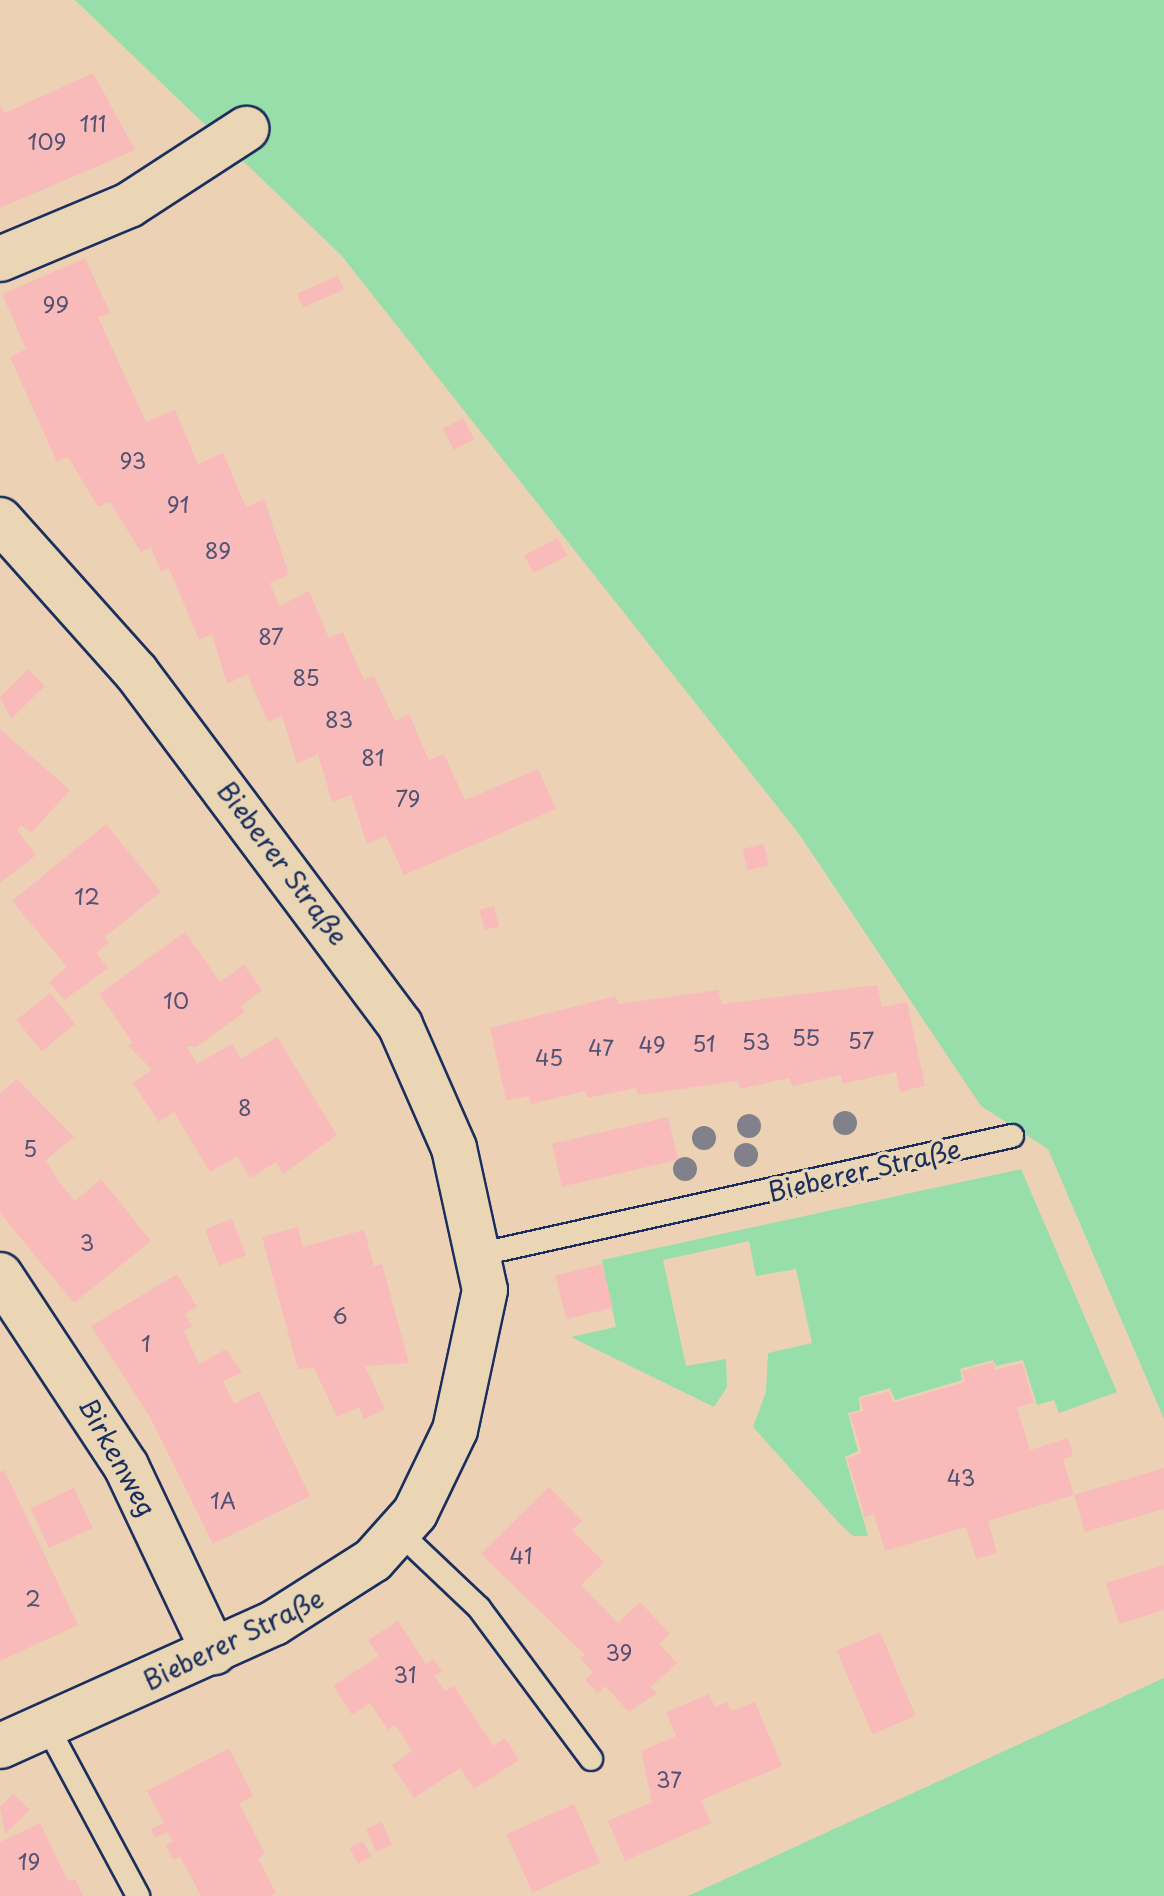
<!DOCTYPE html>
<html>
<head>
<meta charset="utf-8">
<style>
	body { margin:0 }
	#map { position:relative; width:1164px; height:1896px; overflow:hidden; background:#edd1b5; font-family:"Playpen Sans",sans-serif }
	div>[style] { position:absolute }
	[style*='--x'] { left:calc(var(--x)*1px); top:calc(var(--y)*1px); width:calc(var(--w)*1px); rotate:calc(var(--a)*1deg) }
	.green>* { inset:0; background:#97deab }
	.building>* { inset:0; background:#f8bbb9; transform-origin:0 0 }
	.roads { filter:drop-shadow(2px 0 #1b2f5e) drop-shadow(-2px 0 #1b2f5e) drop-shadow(0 2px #1b2f5e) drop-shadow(0 -2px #1b2f5e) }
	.service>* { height:22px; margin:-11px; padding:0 11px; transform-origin:11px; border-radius:11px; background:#ead6b4 }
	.minor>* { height:44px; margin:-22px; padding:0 22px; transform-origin:22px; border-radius:22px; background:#ead6b4 }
	.trees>* { width:24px; height:24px; margin:-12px; border-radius:50%; background:#80818a }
	span { translate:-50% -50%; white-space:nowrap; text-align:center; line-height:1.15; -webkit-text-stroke:7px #ead6b4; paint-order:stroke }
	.number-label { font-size:22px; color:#525275 }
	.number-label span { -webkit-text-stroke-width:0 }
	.street-label { font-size:26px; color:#1b2f5e }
</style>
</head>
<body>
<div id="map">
	<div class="green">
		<i style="clip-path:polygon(75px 0,1164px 0,1164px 1419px,1048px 1149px,981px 1106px,799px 834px,341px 255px)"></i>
		<i style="clip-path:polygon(1021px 1169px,1117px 1392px,1059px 1413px,1054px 1400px,1037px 1405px,1023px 1360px,996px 1366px,993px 1360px,960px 1369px,962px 1380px,895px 1400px,890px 1388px,859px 1397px,860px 1410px,848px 1413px,858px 1451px,845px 1457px,868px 1536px,853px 1536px,840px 1524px,753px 1427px,766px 1392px,768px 1353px,812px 1343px,796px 1269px,756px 1276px,749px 1241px,663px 1260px,686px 1366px,726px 1359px,727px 1387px,714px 1407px,571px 1337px,616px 1327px,602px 1260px)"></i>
		<i style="clip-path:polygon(1164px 1678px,1164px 1896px,688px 1896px)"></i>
	</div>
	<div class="building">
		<i style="clip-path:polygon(93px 73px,135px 150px,0 208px,0 106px,5px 113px)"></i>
		<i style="clip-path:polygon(85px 258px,110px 313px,98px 317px,146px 422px,175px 410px,198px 464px,223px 453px,246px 507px,264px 499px,289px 575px,270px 583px,279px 606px,309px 591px,329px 638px,343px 632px,364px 680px,374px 676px,395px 721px,409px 714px,429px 760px,444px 754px,465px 800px,538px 769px,556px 809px,404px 875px,386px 836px,367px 844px,351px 795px,332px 802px,318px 754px,297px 764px,282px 716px,268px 722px,247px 674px,227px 684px,212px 634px,199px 640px,169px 568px,161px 572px,151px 547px,141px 552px,110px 502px,98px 507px,68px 457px,57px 462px,10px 357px,26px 349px,2px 294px)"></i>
		<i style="left:338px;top:276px;width:15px;height:45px;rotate:67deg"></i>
		<i style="left:463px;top:418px;width:24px;height:23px;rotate:62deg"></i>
		<i style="left:558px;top:538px;width:20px;height:38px;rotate:63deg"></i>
		<i style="clip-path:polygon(28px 669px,45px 686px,11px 719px,0 697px)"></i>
		<i style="clip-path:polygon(0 729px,70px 790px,31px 833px,21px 825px,17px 830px,36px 855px,0 883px)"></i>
		<i style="clip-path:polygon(106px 824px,161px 892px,105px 937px,109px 942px,96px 953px,108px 968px,64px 1000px,49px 982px,67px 967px,12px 901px)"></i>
		<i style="left:764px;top:844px;width:22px;height:22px;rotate:77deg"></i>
		<i style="left:494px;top:906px;width:21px;height:15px;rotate:76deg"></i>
		<i style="clip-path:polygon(185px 932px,220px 982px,244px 965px,262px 990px,241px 1006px,245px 1012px,196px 1047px,186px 1046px,197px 1064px,232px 1044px,241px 1059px,277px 1037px,337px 1135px,283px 1174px,276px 1162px,250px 1178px,237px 1156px,210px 1172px,174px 1112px,159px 1122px,133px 1083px,152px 1070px,128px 1045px,133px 1043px,99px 994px)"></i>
		<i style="clip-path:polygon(877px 985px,882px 1007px,907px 1002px,925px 1086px,900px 1092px,896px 1072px,842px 1084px,841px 1075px,792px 1086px,789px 1078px,740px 1089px,738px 1081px,638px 1095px,636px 1088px,587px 1098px,586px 1091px,531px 1104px,529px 1096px,506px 1100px,490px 1028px,616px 996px,618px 1004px,718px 990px,722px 1004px)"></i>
		<i style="left:50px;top:993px;width:40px;height:43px;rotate:51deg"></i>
		<i style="clip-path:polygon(17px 1079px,74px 1137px,46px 1160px,58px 1181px,75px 1201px,101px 1179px,151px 1241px,74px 1303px,0 1213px,0 1093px)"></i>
		<i style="left:668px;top:1117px;width:44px;height:119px;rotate:77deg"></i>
		<i style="left:232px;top:1219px;width:39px;height:29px;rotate:69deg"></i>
		<i style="clip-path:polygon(298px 1227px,303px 1247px,364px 1230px,374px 1266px,382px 1264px,409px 1363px,365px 1366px,385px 1409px,364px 1419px,359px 1407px,337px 1417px,314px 1368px,298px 1369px,262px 1237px)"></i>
		<i style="left:602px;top:1264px;width:45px;height:48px;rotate:76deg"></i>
		<i style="clip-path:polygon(177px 1274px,197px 1307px,185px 1314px,192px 1326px,184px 1331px,199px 1364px,226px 1349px,242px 1373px,223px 1381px,234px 1404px,259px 1391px,310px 1496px,213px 1544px,150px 1417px,91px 1326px)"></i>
		<i style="clip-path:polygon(993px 1362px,995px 1370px,1022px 1363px,1034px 1403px,1017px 1407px,1030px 1450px,1068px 1438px,1073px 1456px,1063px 1459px,1074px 1495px,988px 1521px,997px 1553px,976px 1559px,966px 1527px,885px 1551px,874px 1514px,865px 1517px,847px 1458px,862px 1453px,850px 1414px,864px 1411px,860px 1399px,889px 1391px,893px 1403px,965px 1382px,962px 1371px)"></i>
		<i style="clip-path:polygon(1164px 1468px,1164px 1509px,1085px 1532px,1074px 1495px)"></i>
		<i style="clip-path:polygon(4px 1470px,78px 1625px,0 1661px,0 1472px)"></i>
		<i style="clip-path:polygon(549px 1487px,582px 1521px,572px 1530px,604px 1562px,581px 1585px,618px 1623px,640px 1602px,670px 1634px,659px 1644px,677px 1663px,651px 1687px,657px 1693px,629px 1712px,605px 1686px,598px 1693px,585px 1680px,593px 1672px,580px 1658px,585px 1655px,481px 1554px)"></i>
		<i style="left:74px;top:1488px;width:44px;height:48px;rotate:65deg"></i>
		<i style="clip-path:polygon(1164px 1565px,1164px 1610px,1119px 1624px,1106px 1583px)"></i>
		<i style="clip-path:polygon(398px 1621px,426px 1664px,433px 1659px,442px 1671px,434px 1676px,445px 1691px,454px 1686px,493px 1746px,505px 1738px,519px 1760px,474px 1789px,460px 1768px,414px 1798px,392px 1765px,412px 1751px,395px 1725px,388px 1730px,370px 1703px,352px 1715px,333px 1686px,379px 1656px,368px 1640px)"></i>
		<i style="left:880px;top:1632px;width:91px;height:47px;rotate:67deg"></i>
		<i style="clip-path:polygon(709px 1694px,715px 1707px,727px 1702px,731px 1711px,755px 1702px,782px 1766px,701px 1800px,711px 1823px,625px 1861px,608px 1821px,652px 1802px,641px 1751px,676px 1736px,666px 1712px)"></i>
		<i style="clip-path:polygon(229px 1748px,253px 1796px,239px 1803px,265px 1854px,258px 1858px,276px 1893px,270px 1896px,201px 1896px,180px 1856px,173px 1860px,166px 1845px,173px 1841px,167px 1832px,155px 1838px,151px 1829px,164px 1823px,147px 1791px)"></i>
		<i style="clip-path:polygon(13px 1794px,30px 1810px,5px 1834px,0 1807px)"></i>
		<i style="left:574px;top:1804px;width:64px;height:74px;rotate:66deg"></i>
		<i style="left:382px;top:1822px;width:25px;height:17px;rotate:67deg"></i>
		<i style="clip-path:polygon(40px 1823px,68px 1881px,75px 1879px,83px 1896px,0 1896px,0 1842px)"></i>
		<i style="left:363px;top:1841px;width:18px;height:15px;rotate:63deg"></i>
	</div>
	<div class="roads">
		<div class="service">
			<i style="--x:481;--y:1254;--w:544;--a:-12.53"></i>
			<i style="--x:399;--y:1532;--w:110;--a:43.5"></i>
			<i style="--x:479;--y:1608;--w:188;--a:53.4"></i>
			<i style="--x:47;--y:1726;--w:193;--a:61.8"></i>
		</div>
		<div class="minor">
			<i style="--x:0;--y:259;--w:140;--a:-22.7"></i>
			<i style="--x:129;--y:205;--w:140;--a:-33"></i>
			<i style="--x:0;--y:520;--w:204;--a:48.2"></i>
			<i style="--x:136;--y:672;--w:441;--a:53.2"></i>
			<i style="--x:400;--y:1025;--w:134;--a:66.3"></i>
			<i style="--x:454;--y:1148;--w:145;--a:77.7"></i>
			<i style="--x:485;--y:1290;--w:143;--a:102.1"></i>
			<i style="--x:455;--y:1430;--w:92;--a:115.7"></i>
			<i style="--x:415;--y:1513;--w:63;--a:131.8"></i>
			<i style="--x:373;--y:1560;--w:117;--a:147.5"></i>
			<i style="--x:274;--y:1623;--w:300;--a:155.8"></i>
			<i style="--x:0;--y:1275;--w:229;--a:56.6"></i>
			<i style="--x:126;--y:1466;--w:206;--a:64.7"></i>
		</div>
	</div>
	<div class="trees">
		<i style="left:845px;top:1123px"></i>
		<i style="left:749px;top:1126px"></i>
		<i style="left:704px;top:1138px"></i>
		<i style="left:746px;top:1155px"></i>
		<i style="left:685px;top:1169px"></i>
	</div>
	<div class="number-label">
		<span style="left:93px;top:123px">111</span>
		<span style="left:47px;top:141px">109</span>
		<span style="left:56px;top:304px">99</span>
		<span style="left:133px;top:460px">93</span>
		<span style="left:178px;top:504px">91</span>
		<span style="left:218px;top:550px">89</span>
		<span style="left:271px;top:636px">87</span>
		<span style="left:306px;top:677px">85</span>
		<span style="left:339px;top:719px">83</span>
		<span style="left:373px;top:757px">81</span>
		<span style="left:408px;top:798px">79</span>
		<span style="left:87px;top:896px">12</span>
		<span style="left:176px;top:1000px">10</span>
		<span style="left:806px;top:1037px">55</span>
		<span style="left:861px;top:1040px">57</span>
		<span style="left:756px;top:1041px">53</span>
		<span style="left:704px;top:1043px">51</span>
		<span style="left:652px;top:1044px">49</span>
		<span style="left:601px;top:1047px">47</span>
		<span style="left:549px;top:1057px">45</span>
		<span style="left:245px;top:1107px">8</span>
		<span style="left:30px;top:1148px">5</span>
		<span style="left:87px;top:1242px">3</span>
		<span style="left:340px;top:1315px">6</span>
		<span style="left:146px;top:1343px">1</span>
		<span style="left:961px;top:1477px">43</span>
		<span style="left:223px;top:1500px">1A</span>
		<span style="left:521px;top:1555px">41</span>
		<span style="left:33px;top:1598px">2</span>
		<span style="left:619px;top:1652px">39</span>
		<span style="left:405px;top:1674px">31</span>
		<span style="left:669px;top:1779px">37</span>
		<span style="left:29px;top:1861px">19</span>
	</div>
	<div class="street-label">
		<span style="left:283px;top:863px;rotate:53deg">Bieberer Straße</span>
		<span style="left:864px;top:1170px;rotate:-13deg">Bieberer Straße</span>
		<span style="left:118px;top:1457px;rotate:61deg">Birkenweg</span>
		<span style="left:233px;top:1639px;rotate:-26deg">Bieberer Straße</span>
	</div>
</div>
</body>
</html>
